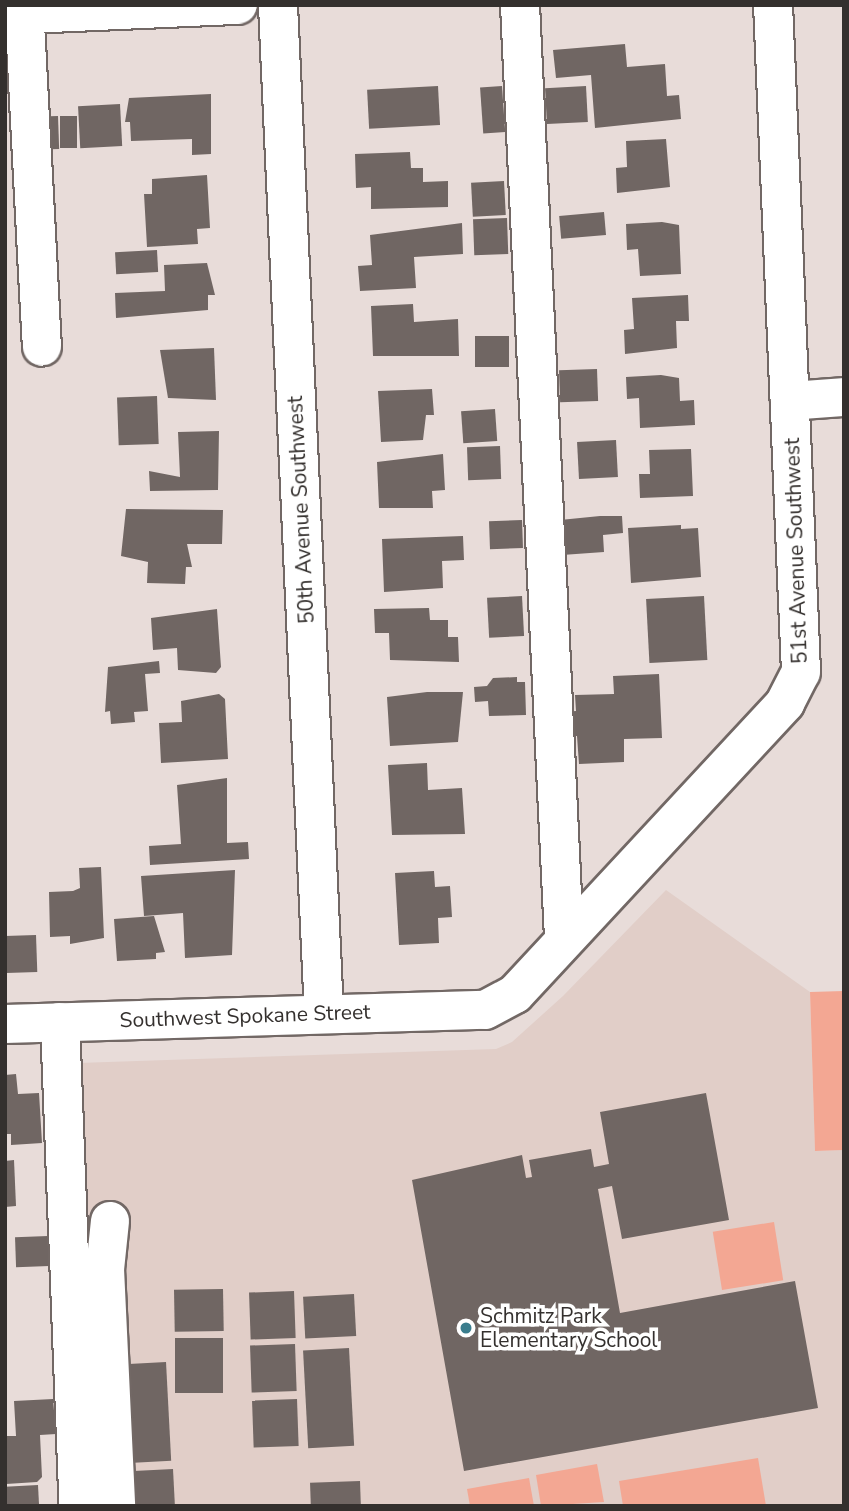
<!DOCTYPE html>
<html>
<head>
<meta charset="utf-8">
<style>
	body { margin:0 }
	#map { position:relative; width:849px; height:1511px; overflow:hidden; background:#e8dcd9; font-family:"Nunito Sans",sans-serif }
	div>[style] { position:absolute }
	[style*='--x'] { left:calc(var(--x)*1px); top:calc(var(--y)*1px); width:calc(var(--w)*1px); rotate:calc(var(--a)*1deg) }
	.built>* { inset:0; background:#e1cec8 }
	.green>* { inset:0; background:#f3a793; transform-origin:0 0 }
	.building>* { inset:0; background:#706663; transform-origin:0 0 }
	.roads { filter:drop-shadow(2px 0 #726865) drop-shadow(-2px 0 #726865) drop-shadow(0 2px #726865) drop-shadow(0 -2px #726865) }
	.minor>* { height:38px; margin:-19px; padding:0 19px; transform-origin:19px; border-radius:19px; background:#fff }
	.dots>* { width:19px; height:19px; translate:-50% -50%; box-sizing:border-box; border:4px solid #fff; border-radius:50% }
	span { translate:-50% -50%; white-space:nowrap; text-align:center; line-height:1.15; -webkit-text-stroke:7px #fff; paint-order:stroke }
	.street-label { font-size:21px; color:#34302e }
	.poi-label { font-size:21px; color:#34302e }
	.left { translate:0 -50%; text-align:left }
	.frame { position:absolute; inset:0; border:7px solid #34302e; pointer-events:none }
</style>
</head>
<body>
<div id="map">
	<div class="built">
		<i style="clip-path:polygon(666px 890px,810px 992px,815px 1151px,844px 1150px,844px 1506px,96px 1506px,78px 1063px,496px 1049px,512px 1042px,563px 996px)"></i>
	</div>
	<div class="green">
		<i style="clip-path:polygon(844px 991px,844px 1150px,815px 1151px,810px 992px)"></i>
		<i style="left:774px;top:1222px;width:59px;height:62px;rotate:81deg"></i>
		<i style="clip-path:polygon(758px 1458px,766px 1506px,623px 1506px,619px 1481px)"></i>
		<i style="clip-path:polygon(597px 1464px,604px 1502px,541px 1506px,536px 1475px)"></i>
		<i style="clip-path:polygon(529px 1478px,534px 1506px,470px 1506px,467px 1489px)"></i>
	</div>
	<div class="building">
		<i style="clip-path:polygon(625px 44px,627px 67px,665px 64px,667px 96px,679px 95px,681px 119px,595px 128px,591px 75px,556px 78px,553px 50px)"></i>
		<i style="left:438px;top:86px;width:39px;height:71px;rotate:87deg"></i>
		<i style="left:502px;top:86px;width:46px;height:22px;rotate:86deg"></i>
		<i style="left:586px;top:86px;width:36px;height:41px;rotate:87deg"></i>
		<i style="clip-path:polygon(211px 94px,211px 154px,192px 155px,192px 139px,131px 141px,130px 122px,125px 122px,129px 98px)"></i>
		<i style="left:120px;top:104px;width:42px;height:42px;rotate:87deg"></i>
		<i style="left:58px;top:116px;width:33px;height:17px;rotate:88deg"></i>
		<i style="left:77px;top:116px;width:32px;height:17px;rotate:90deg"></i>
		<i style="clip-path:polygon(666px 139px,670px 187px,617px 193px,616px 168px,627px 167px,626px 141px)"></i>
		<i style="clip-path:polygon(410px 152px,411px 168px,423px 168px,423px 182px,448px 181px,448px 207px,371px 209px,371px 187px,356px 188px,355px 154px)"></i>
		<i style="clip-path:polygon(207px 175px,210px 228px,197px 229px,198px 244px,147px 247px,144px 194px,152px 194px,152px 179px)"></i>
		<i style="left:504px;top:181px;width:34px;height:33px;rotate:87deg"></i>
		<i style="left:604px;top:212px;width:23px;height:45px;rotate:85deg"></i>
		<i style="left:507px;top:218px;width:36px;height:34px;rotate:88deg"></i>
		<i style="clip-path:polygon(662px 222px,679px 225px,681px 274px,640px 276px,638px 249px,627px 250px,626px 224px)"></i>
		<i style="clip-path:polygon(462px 223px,463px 254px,414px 257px,416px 288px,360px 291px,358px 266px,372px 265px,370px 235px)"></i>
		<i style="left:157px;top:250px;width:22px;height:42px;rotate:87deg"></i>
		<i style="clip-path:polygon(207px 263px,215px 295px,208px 295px,208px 310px,116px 318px,115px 293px,165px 291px,164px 265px)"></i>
		<i style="clip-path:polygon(688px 295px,689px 321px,676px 321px,677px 348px,625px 354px,624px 330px,634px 329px,632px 298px)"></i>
		<i style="clip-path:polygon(413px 304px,414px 322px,458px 319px,459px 356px,373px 356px,371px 306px)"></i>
		<i style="left:475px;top:336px;width:34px;height:31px"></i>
		<i style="clip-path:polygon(214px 348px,216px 400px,168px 398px,160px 350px)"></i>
		<i style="left:597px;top:369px;width:32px;height:38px;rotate:88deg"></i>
		<i style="clip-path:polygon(661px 375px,679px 378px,680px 401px,694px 400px,695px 425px,640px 428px,639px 398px,627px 399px,626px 377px)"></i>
		<i style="clip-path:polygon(432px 389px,434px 415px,426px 415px,423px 440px,381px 442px,378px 391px)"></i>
		<i style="left:157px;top:396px;width:48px;height:40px;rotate:88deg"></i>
		<i style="left:495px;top:409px;width:32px;height:34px;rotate:86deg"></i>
		<i style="clip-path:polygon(219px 431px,218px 490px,150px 491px,149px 471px,180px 477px,178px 432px)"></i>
		<i style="left:616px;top:440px;width:37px;height:39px;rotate:87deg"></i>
		<i style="left:500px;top:446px;width:33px;height:33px;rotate:88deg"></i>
		<i style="clip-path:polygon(691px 449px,693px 496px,640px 498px,639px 474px,650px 474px,649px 450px)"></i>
		<i style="clip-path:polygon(443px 454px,445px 490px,432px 491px,433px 508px,379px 508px,377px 462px)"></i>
		<i style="clip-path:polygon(126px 509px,223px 510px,222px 544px,187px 544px,192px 567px,186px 567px,185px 584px,147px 583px,148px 562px,121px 556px)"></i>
		<i style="clip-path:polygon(600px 516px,622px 516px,623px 533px,603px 535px,604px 552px,562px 555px,560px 520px)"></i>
		<i style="left:522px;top:520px;width:28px;height:33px;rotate:88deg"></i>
		<i style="clip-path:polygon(681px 525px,681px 529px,698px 528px,701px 577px,631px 583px,628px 528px)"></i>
		<i style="clip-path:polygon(463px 536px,464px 560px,442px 561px,443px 588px,384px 592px,382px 539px)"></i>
		<i style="left:522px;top:596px;width:40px;height:35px;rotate:87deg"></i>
		<i style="left:704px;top:596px;width:64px;height:58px;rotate:87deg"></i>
		<i style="clip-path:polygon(429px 608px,430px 620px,448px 620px,448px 637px,458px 637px,459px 662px,390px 660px,389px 633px,375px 633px,374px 609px)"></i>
		<i style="clip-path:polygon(217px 609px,221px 667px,216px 673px,178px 670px,177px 648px,153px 650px,151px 618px)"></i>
		<i style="clip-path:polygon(159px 661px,160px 673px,145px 674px,148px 711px,134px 712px,135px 722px,111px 724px,110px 711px,105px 712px,108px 667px)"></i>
		<i style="clip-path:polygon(659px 674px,662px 738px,624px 739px,624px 762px,579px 764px,577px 736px,563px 736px,562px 712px,576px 711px,575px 695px,614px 694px,613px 676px)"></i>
		<i style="clip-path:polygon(517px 677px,517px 682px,525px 682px,526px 715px,489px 716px,488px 701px,475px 702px,474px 687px,487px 686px,493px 678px)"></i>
		<i style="clip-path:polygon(427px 692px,463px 692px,458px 742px,390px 746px,387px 697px)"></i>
		<i style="clip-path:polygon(219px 694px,225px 699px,228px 759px,161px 763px,159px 723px,182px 722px,181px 701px)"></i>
		<i style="clip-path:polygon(427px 763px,428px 790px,462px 788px,465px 834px,392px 835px,388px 765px)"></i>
		<i style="clip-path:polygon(227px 778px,227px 843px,248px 842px,249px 859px,150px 865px,149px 846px,181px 844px,177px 785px)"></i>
		<i style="clip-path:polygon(101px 867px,104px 938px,70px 944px,70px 936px,50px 937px,49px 892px,73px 891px,80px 888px,79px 868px)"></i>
		<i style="clip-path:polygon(235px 870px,232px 955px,185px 958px,183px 913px,144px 916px,141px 876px)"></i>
		<i style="clip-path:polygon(434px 871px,435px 887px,450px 886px,452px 917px,438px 918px,439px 943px,399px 945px,395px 873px)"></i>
		<i style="clip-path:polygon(154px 916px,165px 952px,156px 953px,156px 959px,117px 961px,114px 919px)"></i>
		<i style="left:36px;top:935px;width:37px;height:31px;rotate:88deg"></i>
		<i style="clip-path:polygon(16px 1074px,18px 1094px,39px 1093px,42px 1143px,11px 1145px,11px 1134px,5px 1134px,5px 1075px)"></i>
		<i style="clip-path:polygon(706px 1093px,729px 1220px,622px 1239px,612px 1186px,598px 1189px,620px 1313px,795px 1281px,818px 1408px,464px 1471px,412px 1180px,522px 1155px,526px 1178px,532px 1177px,529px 1160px,591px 1149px,594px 1167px,609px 1164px,600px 1112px)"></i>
		<i style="clip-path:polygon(14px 1160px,16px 1206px,5px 1207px,5px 1161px)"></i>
		<i style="left:48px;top:1236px;width:30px;height:33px;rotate:88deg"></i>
		<i style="left:223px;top:1289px;width:42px;height:49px;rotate:89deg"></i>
		<i style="left:294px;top:1291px;width:47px;height:45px;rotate:88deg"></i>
		<i style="left:354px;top:1294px;width:42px;height:51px;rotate:87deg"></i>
		<i style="left:175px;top:1338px;width:48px;height:55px"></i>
		<i style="left:295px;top:1344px;width:47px;height:45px;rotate:88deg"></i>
		<i style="left:349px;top:1348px;width:98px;height:46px;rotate:87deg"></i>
		<i style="left:166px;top:1362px;width:99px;height:42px;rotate:87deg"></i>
		<i style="clip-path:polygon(53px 1399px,56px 1434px,40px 1435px,42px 1477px,37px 1482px,6px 1484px,5px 1436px,16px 1436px,14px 1401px)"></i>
		<i style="left:297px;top:1399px;width:47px;height:45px;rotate:88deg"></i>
		<i style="left:173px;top:1469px;width:37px;height:44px;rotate:87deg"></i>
		<i style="left:360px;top:1481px;width:25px;height:50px;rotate:88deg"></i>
		<i style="left:38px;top:1485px;width:21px;height:33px;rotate:87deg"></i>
	</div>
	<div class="roads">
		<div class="minor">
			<i style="--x:24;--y:5;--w:342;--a:87"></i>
			<i style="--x:278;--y:5;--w:1010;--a:87.39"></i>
			<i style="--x:520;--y:5;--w:934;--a:87.3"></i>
			<i style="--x:5;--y:15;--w:233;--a:-2.5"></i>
			<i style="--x:790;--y:401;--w:54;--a:-4.2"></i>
			<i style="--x:60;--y:1022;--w:484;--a:87.8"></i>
			<i style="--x:5;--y:1024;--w:480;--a:-1.7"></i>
			<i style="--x:485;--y:1010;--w:34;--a:-28"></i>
			<i style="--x:515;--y:994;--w:397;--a:-47.1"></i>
			<i style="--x:785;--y:703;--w:35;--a:-63"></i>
			<i style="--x:801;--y:672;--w:668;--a:-92.4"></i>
			<i style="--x:110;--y:1221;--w:48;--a:95.9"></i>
			<i style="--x:105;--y:1269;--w:237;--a:87.3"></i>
		</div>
	</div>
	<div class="dots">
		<i style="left:466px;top:1328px;background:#3a7d8d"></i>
	</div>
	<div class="street-label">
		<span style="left:301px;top:510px;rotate:-93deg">50th Avenue Southwest</span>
		<span style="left:796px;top:551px;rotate:-92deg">51st Avenue Southwest</span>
		<span style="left:245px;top:1016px;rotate:-2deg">Southwest Spokane Street</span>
	</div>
	<div class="poi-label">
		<span class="left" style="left:480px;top:1328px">Schmitz Park<br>Elementary School</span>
	</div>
	<div class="frame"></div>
</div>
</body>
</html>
